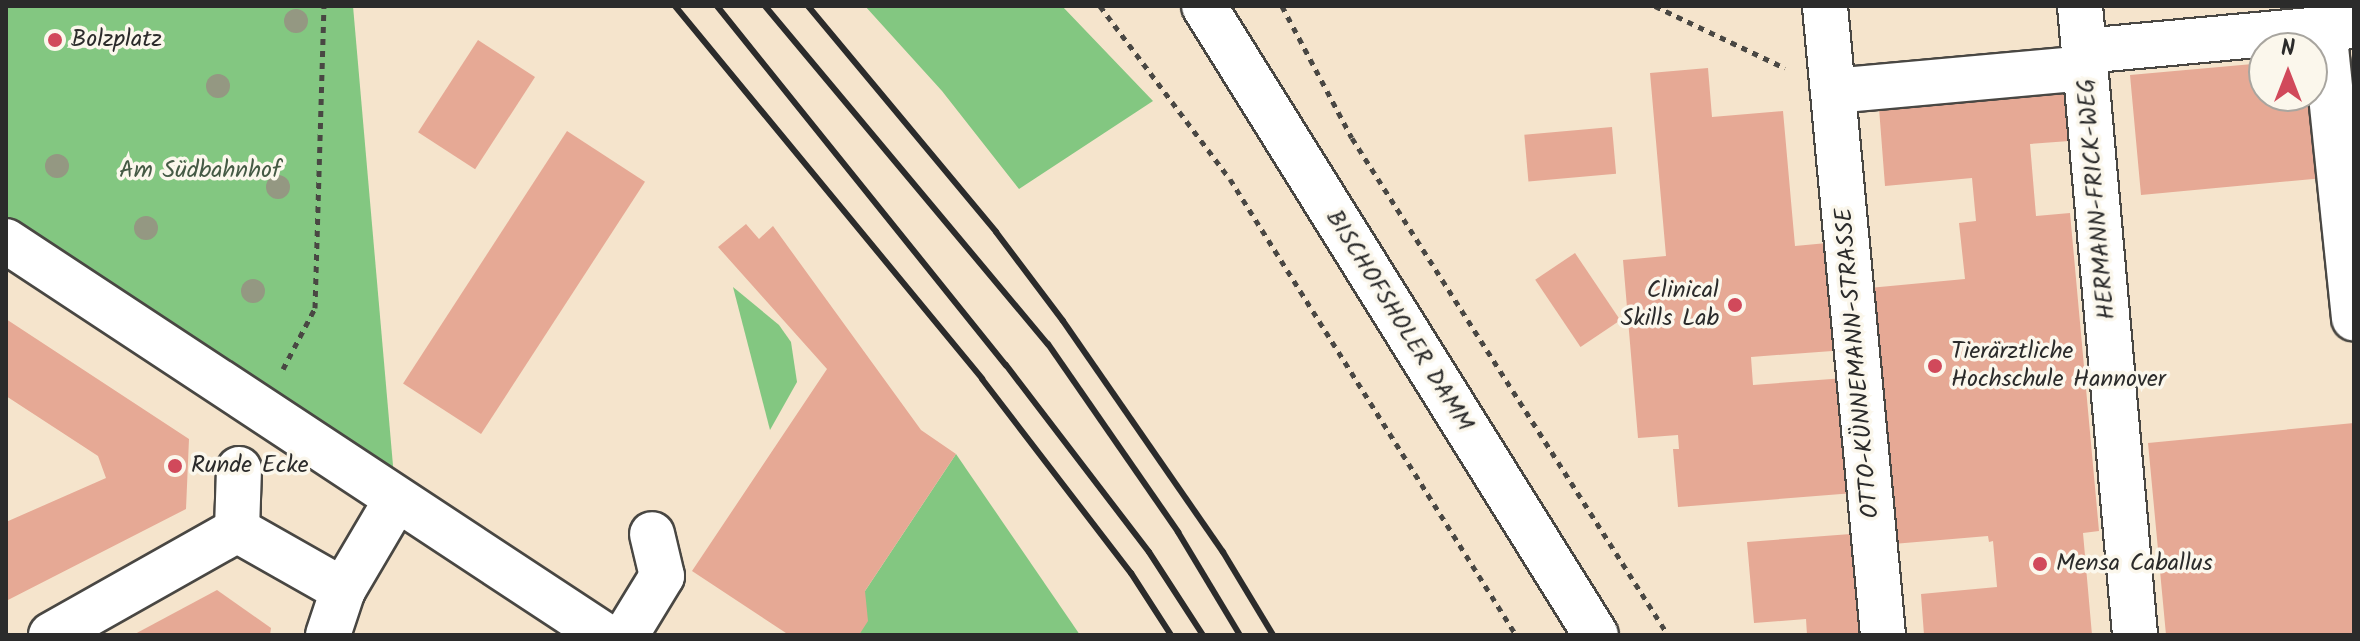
<!DOCTYPE html>
<html>
<head>
<meta charset="utf-8">
<style>
	body { margin:0 }
	#map { position:relative; width:2360px; height:641px; overflow:hidden; background:#f5e4cc; font-family:Kalam,sans-serif }
	div>[style] { position:absolute }
	[style*='--x'] { left:calc(var(--x)*1px); top:calc(var(--y)*1px); width:calc(var(--w)*1px); rotate:calc(var(--a)*1deg) }
	.green>* { inset:0; background:#83c781 }
	.building>* { inset:0; background:#e6a995; transform-origin:0 0 }
	.path>* { height:5px; margin-top:-2.5px; transform-origin:0; background:repeating-linear-gradient(90deg,#494743 0 6px,transparent 0 12px) }
	.roads { filter:drop-shadow(2px 0 #494743) drop-shadow(-2px 0 #494743) drop-shadow(0 2px #494743) drop-shadow(0 -2px #494743) }
	.minor>* { height:44px; margin:-22px; padding:0 22px; transform-origin:22px; border-radius:22px; background:#fff }
	.major>* { height:44px; margin:-22px; padding:0 22px; transform-origin:22px; border-radius:22px; background:#fff }
	.rail>* { height:6px; margin:-3px; padding:0 3px; transform-origin:3px; border-radius:3px; background:#2b2b2b }
	.trees>* { width:24px; height:24px; margin:-12px; border-radius:50%; background:#949882 }
	.dots>* { width:22px; height:22px; translate:-50% -50%; box-sizing:border-box; border:4px solid #fbf7ec; border-radius:50% }
	span { translate:-50% -50%; white-space:nowrap; text-align:center; line-height:1.15; -webkit-text-stroke:7px #fbf7ec; paint-order:stroke }
	.poi-label { font-size:24px; color:#2b2b2b }
	.left { translate:0 -50%; text-align:left }
	.right { translate:-100% -50%; text-align:right }
	.park-label { font-size:24px; color:#455a45 }
	.street-label { font-size:24px; color:#2b2b2b }
	.frame { position:absolute; inset:0; border:8px solid #2b2b2b; pointer-events:none }
	.north { position:absolute; left:2248px; top:32px; width:80px; height:80px; box-sizing:border-box; background:#fbf7ec; border:2px solid #a8a59f; border-radius:50%; rotate:0deg; font-size:22px; font-weight:700; line-height:32px; text-align:center; color:#2b2b2b }
	.north::after { content:''; display:block; margin:auto; width:28px; height:36px; background:#d1495b; clip-path:polygon(50% 0,100% 100%,50% 72%,0 100%) }
</style>
</head>
<body>
<div id="map">
	<div class="green">
		<i style="clip-path:polygon(6px 6px,353px 6px,396px 500px,6px 241px)"></i>
		<i style="clip-path:polygon(865px 6px,1062px 6px,1153px 101px,1019px 189px,942px 91px)"></i>
		<i style="clip-path:polygon(733px 287px,779px 325px,791px 342px,797px 382px,770px 430px)"></i>
		<i style="clip-path:polygon(956px 454px,1080px 635px,859px 635px,865px 591px)"></i>
	</div>
	<div class="building">
		<i style="left:478px;top:40px;width:68px;height:110px;rotate:33deg"></i>
		<i style="clip-path:polygon(2264px 63px,2264px 96px,2312px 96px,2324px 178px,2141px 195px,2130px 75px)"></i>
		<i style="clip-path:polygon(1708px 68px,1712px 117px,1783px 111px,1795px 246px,1838px 242px,1846px 350px,1751px 357px,1753px 385px,1845px 378px,1848px 421px,1840px 422px,1841px 431px,1849px 431px,1854px 493px,1678px 507px,1673px 449px,1679px 449px,1678px 435px,1638px 438px,1623px 260px,1666px 256px,1650px 73px)"></i>
		<i style="clip-path:polygon(2078px 78px,2083px 140px,2030px 144px,2036px 216px,2070px 213px,2099px 531px,2083px 533px,2092px 635px,1924px 635px,1921px 594px,1997px 587px,1993px 541px,1989px 542px,1988px 536px,1893px 544px,1869px 288px,1965px 279px,1959px 223px,1976px 221px,1972px 178px,1885px 186px,1878px 95px)"></i>
		<i style="left:1612px;top:127px;width:47px;height:88px;rotate:85deg"></i>
		<i style="left:567px;top:131px;width:93px;height:301px;rotate:33deg"></i>
		<i style="clip-path:polygon(746px 224px,759px 239px,773px 226px,921px 430px,956px 454px,865px 591px,868px 621px,859px 635px,789px 635px,692px 571px,827px 369px,718px 247px)"></i>
		<i style="left:1575px;top:253px;width:81px;height:48px;rotate:56deg"></i>
		<i style="clip-path:polygon(6px 319px,189px 439px,186px 509px,6px 601px,6px 522px,106px 478px,98px 456px,6px 396px)"></i>
		<i style="clip-path:polygon(2354px 423px,2354px 635px,2166px 635px,2148px 443px)"></i>
		<i style="clip-path:polygon(1864px 533px,1871px 635px,1807px 635px,1806px 619px,1754px 623px,1747px 542px)"></i>
		<i style="clip-path:polygon(217px 590px,271px 628px,270px 635px,133px 635px)"></i>
	</div>
	<div class="path">
		<i style="--x:1100;--y:6;--w:216;--a:53.1"></i>
		<i style="--x:1230;--y:179;--w:538;--a:57.9"></i>
		<i style="--x:1282;--y:6;--w:149;--a:62.1"></i>
		<i style="--x:1352;--y:138;--w:589;--a:57.55"></i>
		<i style="--x:1655;--y:6;--w:144;--a:25.5"></i>
		<i style="--x:283;--y:369;--w:69;--a:-62.3"></i>
		<i style="--x:315;--y:308;--w:302;--a:-88.3"></i>
	</div>
	<div class="roads">
		<div class="minor">
			<i style="--x:1825;--y:6;--w:632;--a:84.73"></i>
			<i style="--x:2080;--y:6;--w:631;--a:85"></i>
			<i style="--x:2324;--y:28;--w:292;--a:84.1"></i>
			<i style="--x:2084;--y:51;--w:269;--a:-5.3"></i>
			<i style="--x:1833;--y:91;--w:253;--a:-5.2"></i>
			<i style="--x:6;--y:241;--w:716;--a:33.38"></i>
			<i style="--x:239;--y:469;--w:61;--a:91.9"></i>
			<i style="--x:237;--y:530;--w:122;--a:29.5"></i>
			<i style="--x:51;--y:635;--w:214;--a:-29.4"></i>
			<i style="--x:328;--y:635;--w:47;--a:-71.6"></i>
			<i style="--x:343;--y:590;--w:104;--a:-59.5"></i>
			<i style="--x:626;--y:635;--w:69;--a:-58.6"></i>
			<i style="--x:662;--y:576;--w:43;--a:-103.4"></i>
		</div>
		<div class="major">
			<i style="--x:1204;--y:6;--w:741;--a:58.07"></i>
		</div>
	</div>
	<div class="rail">
		<i style="--x:675;--y:6;--w:483;--a:50.5"></i>
		<i style="--x:982;--y:379;--w:245;--a:52.5"></i>
		<i style="--x:1131;--y:573;--w:74;--a:57.2"></i>
		<i style="--x:717;--y:6;--w:461;--a:51.2"></i>
		<i style="--x:1006;--y:365;--w:235;--a:52.6"></i>
		<i style="--x:1149;--y:552;--w:99;--a:57"></i>
		<i style="--x:765;--y:6;--w:441;--a:50.1"></i>
		<i style="--x:1048;--y:344;--w:229;--a:55.3"></i>
		<i style="--x:1178;--y:532;--w:120;--a:59"></i>
		<i style="--x:808;--y:6;--w:294;--a:50.2"></i>
		<i style="--x:996;--y:232;--w:111;--a:53"></i>
		<i style="--x:1063;--y:321;--w:281;--a:55.3"></i>
		<i style="--x:1223;--y:552;--w:97;--a:58.9"></i>
	</div>
	<div class="trees">
		<i style="left:296px;top:21px"></i>
		<i style="left:218px;top:86px"></i>
		<i style="left:57px;top:166px"></i>
		<i style="left:278px;top:187px"></i>
		<i style="left:146px;top:228px"></i>
		<i style="left:253px;top:291px"></i>
	</div>
	<div class="dots">
		<i style="left:55px;top:40px;background:#d1495b"></i>
		<i style="left:1735px;top:305px;background:#d1495b"></i>
		<i style="left:1935px;top:366px;background:#d1495b"></i>
		<i style="left:175px;top:466px;background:#d1495b"></i>
		<i style="left:2040px;top:564px;background:#d1495b"></i>
	</div>
	<div class="poi-label">
		<span class="left" style="left:71px;top:40px">Bolzplatz</span>
		<span class="right" style="left:1719px;top:305px">Clinical<br>Skills Lab</span>
		<span class="left" style="left:1951px;top:366px">Tierärztliche<br>Hochschule Hannover</span>
		<span class="left" style="left:191px;top:466px">Runde Ecke</span>
		<span class="left" style="left:2056px;top:564px">Mensa Caballus</span>
	</div>
	<div class="park-label">
		<span style="left:200px;top:171px">Am Südbahnhof</span>
	</div>
	<div class="street-label">
		<span style="left:2097px;top:199px;rotate:-95deg">HERMANN-FRICK-WEG</span>
		<span style="left:1399px;top:321px;rotate:58deg">BISCHOFSHOLER DAMM</span>
		<span style="left:1858px;top:363px;rotate:-95deg">OTTO-KÜNNEMANN-STRASSE</span>
	</div>
	<div class="frame"></div>
	<div class="north">N</div>
</div>
</body>
</html>
